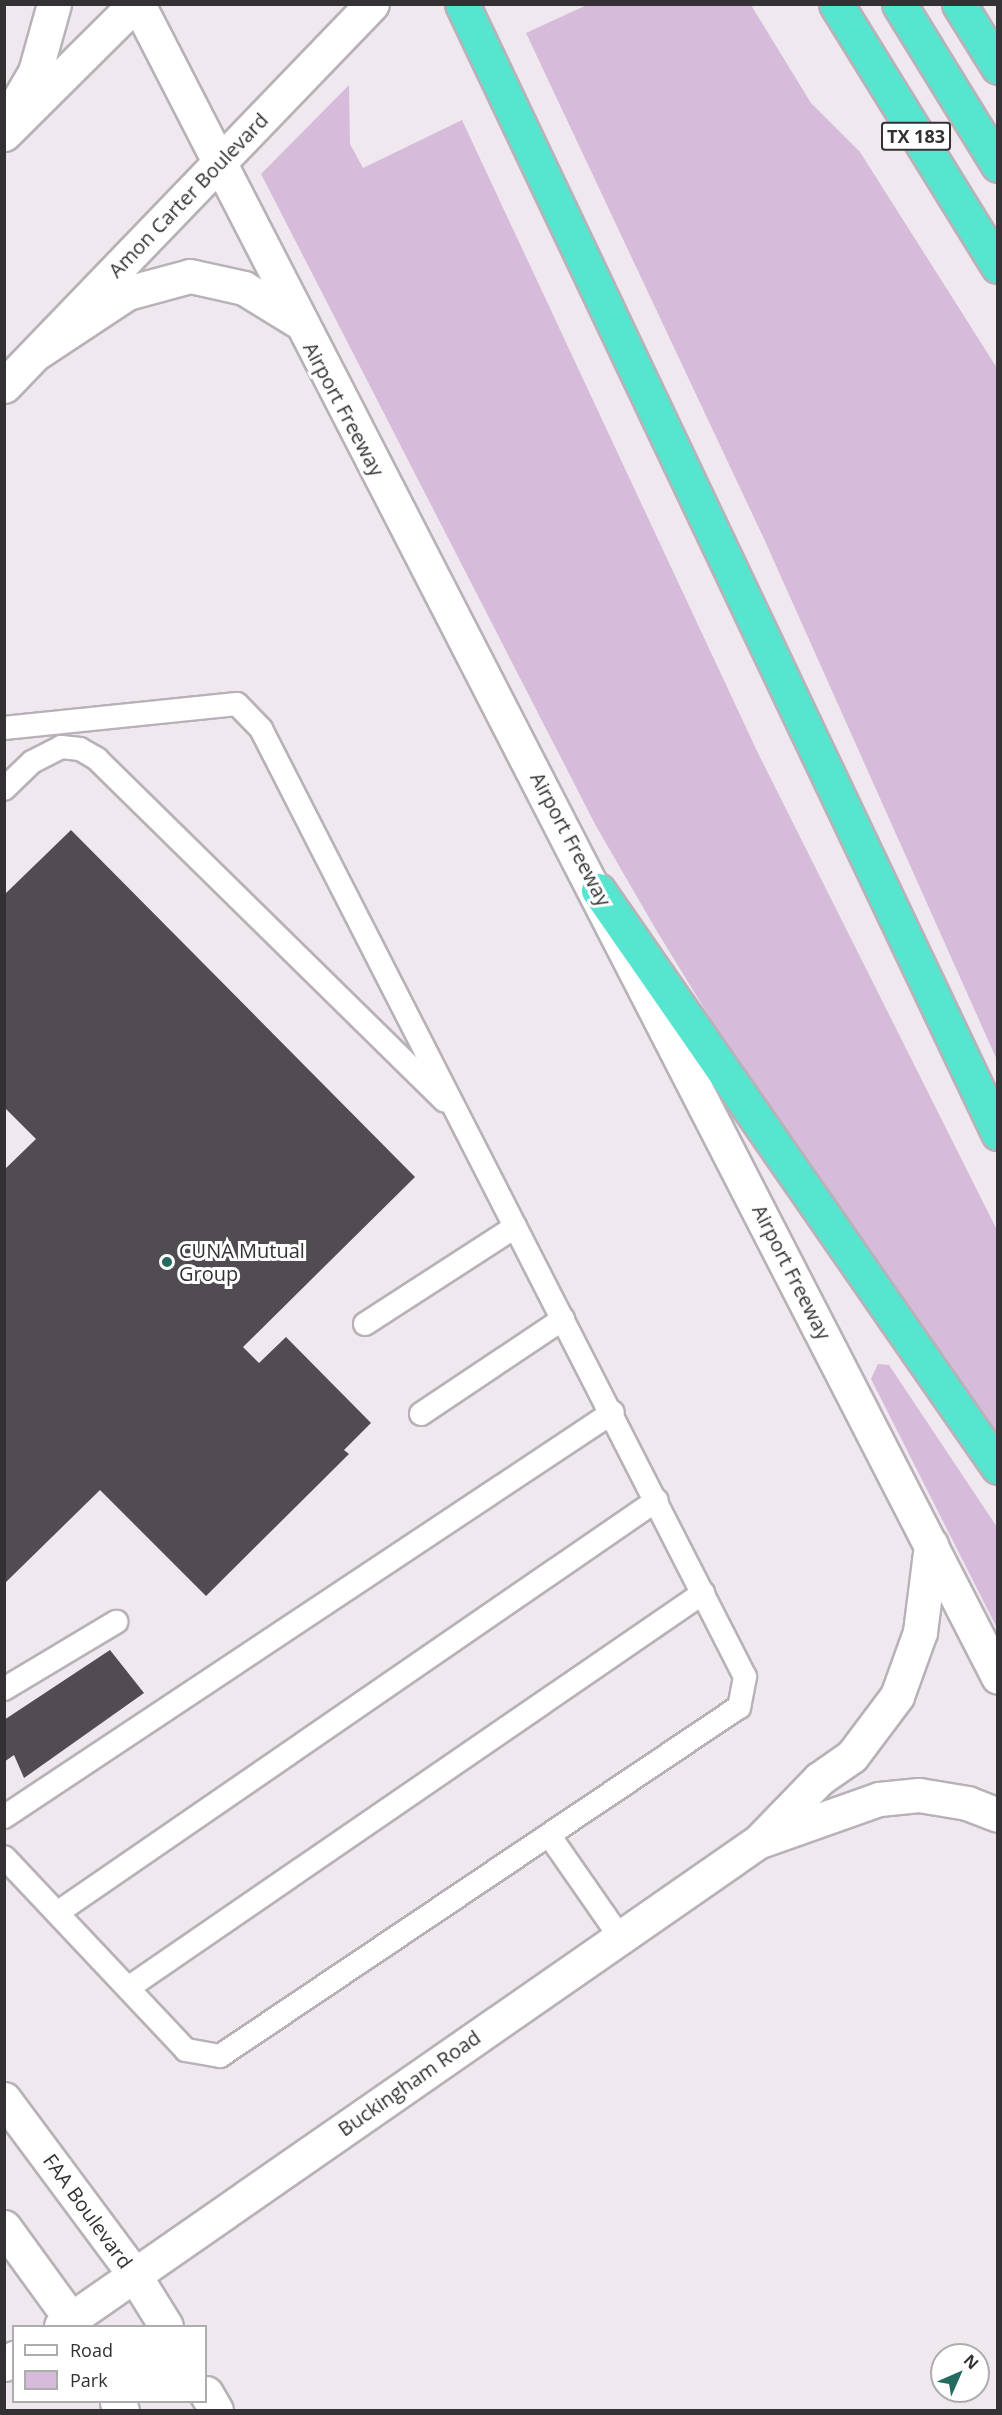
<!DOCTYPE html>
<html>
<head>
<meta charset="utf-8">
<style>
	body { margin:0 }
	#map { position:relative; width:1002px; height:2415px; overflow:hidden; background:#efe9ef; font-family:"Open Sans",sans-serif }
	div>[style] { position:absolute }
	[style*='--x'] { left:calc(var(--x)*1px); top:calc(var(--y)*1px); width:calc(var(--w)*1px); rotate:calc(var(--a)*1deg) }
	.green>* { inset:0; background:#d7bbdb }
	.building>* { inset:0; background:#514c51 }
	.roads { filter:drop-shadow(2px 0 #b8b2b8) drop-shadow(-2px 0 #b8b2b8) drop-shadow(0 2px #b8b2b8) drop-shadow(0 -2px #b8b2b8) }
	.service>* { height:22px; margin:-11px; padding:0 11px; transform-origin:11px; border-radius:11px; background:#fff }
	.minor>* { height:33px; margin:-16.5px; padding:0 16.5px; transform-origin:16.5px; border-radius:16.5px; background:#fff }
	.tertiary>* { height:33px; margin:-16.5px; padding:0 16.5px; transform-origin:16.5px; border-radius:16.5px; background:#fff }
	.secondary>* { height:33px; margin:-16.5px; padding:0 16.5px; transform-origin:16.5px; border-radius:16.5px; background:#fff }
	.motorway>* { height:33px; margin:-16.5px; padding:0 16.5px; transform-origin:16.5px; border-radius:16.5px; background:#56e5ce }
	.dots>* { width:16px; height:16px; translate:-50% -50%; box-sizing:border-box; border:3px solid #fff; border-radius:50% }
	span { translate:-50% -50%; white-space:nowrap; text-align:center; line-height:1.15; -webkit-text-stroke:6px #fff; paint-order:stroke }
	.shield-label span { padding:2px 4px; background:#fff; border:2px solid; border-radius:4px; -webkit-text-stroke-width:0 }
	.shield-label { font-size:18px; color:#333134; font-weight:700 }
	.street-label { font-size:20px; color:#333134 }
	.poi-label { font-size:20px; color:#333134 }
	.left { translate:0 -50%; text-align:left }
	.frame { position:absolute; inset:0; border:6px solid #333134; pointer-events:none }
	.legend { position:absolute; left:12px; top:2325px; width:195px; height:78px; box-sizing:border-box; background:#fff; border:2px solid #adadae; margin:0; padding:8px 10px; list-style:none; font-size:18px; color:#333134 }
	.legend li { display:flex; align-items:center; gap:12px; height:30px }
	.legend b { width:30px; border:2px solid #adadae }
	.north { position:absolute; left:930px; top:2343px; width:60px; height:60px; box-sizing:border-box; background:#fff; border:2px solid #adadae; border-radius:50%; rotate:45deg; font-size:16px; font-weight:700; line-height:24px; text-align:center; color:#333134 }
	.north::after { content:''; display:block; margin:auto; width:21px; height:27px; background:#246b5f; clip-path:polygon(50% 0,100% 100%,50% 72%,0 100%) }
</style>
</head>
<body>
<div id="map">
	<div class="green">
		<i style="clip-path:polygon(589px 4px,751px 5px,811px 103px,860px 152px,997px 368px,997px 1060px,765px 541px,526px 33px)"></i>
		<i style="clip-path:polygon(349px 85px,350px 144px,363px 168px,462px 120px,757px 751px,997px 1230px,997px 1443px,763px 1105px,655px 928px,596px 826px,261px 174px)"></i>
		<i style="clip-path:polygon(878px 1364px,889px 1365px,997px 1527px,997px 1628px,871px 1379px)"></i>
	</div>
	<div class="building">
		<i style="clip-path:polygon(71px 830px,415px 1177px,243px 1347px,259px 1363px,286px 1337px,371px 1423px,344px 1450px,349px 1454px,206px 1596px,100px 1490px,4px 1584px,4px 1170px,36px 1139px,4px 1107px,4px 895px)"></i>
		<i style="clip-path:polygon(110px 1650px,144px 1693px,24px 1778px,14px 1755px,4px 1762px,4px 1720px)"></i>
	</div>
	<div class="roads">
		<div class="service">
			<i style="--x:4;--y:728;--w:234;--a:-5.9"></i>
			<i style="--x:237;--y:704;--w:35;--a:46"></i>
			<i style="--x:261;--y:729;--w:1064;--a:62.95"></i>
			<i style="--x:745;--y:1677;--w:31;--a:101"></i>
			<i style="--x:739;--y:1707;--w:625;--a:146.08"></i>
			<i style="--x:220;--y:2056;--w:35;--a:-170"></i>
			<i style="--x:186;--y:2050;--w:265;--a:-133.3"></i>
			<i style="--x:4;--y:789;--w:39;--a:-44"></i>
			<i style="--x:32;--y:762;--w:33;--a:-27"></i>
			<i style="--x:61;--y:747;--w:19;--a:6"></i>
			<i style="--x:80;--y:749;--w:20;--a:30"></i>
			<i style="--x:97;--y:759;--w:487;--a:44.5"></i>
			<i style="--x:365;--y:1324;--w:179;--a:-32.9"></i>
			<i style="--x:421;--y:1414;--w:171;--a:-33.8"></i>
			<i style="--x:4;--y:1689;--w:131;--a:-30.9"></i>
			<i style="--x:4;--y:1817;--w:731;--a:-33.62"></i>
			<i style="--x:549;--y:1835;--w:124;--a:55.2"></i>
			<i style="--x:57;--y:1913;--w:728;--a:-34.54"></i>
			<i style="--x:128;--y:1988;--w:698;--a:-34.49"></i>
		</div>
		<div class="minor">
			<i style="--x:763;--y:1840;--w:123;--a:-19.5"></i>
			<i style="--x:879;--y:1799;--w:40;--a:-5.7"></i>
			<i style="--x:919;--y:1795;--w:49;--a:9.5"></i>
			<i style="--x:967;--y:1803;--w:33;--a:21"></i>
			<i style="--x:61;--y:2326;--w:850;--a:-34.79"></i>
			<i style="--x:759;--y:1841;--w:86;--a:-45.9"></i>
			<i style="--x:819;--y:1779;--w:40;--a:-34.9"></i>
			<i style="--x:852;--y:1756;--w:75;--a:-53.1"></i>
			<i style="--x:897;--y:1696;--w:68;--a:-70.2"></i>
			<i style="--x:920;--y:1632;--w:88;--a:-82.8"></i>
			<i style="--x:4;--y:2364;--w:12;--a:-31"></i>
		</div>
		<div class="tertiary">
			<i style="--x:4;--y:134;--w:185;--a:-44.8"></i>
			<i style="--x:4;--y:386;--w:530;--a:-46.07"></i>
			<i style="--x:4;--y:2099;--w:217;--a:53.4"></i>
			<i style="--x:133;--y:2273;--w:62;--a:58.1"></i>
			<i style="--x:4;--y:2227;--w:122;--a:54"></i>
			<i style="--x:206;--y:2393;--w:20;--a:60"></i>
			<i style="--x:117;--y:2402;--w:9;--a:58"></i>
		</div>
		<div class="secondary">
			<i style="--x:138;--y:4;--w:1881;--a:62.79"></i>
			<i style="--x:4;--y:125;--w:61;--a:-59.7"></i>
			<i style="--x:35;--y:72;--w:71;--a:-74.4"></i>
			<i style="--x:38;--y:352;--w:107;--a:-33.5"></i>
			<i style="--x:127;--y:293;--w:65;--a:-15.1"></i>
			<i style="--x:190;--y:276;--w:55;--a:12.5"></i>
			<i style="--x:244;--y:288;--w:61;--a:31.6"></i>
		</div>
		<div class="motorway">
			<i style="--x:462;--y:4;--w:1250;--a:64.6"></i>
			<i style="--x:836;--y:4;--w:308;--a:58.3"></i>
			<i style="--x:899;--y:4;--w:189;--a:58.4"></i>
			<i style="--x:959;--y:4;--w:74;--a:58.2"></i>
			<i style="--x:598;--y:890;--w:702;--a:55.27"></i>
		</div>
	</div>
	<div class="dots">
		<i style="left:167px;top:1262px;background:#246b5f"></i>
	</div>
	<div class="shield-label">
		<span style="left:916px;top:136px">TX 183</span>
	</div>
	<div class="street-label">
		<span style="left:188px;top:195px;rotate:-46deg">Amon Carter Boulevard</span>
		<span style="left:344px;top:409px;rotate:62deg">Airport Freeway</span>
		<span style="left:571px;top:839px;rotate:62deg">Airport Freeway</span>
		<span style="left:792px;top:1272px;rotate:63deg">Airport Freeway</span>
		<span style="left:409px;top:2083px;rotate:-35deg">Buckingham Road</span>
		<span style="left:88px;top:2211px;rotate:54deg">FAA Boulevard</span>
	</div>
	<div class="poi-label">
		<span class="left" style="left:179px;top:1262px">CUNA Mutual<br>Group</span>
	</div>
	<div class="frame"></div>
	<ul class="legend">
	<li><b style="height:8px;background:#fff"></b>Road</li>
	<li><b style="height:16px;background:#d7bbdb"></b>Park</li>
	</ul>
	<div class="north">N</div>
</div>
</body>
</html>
